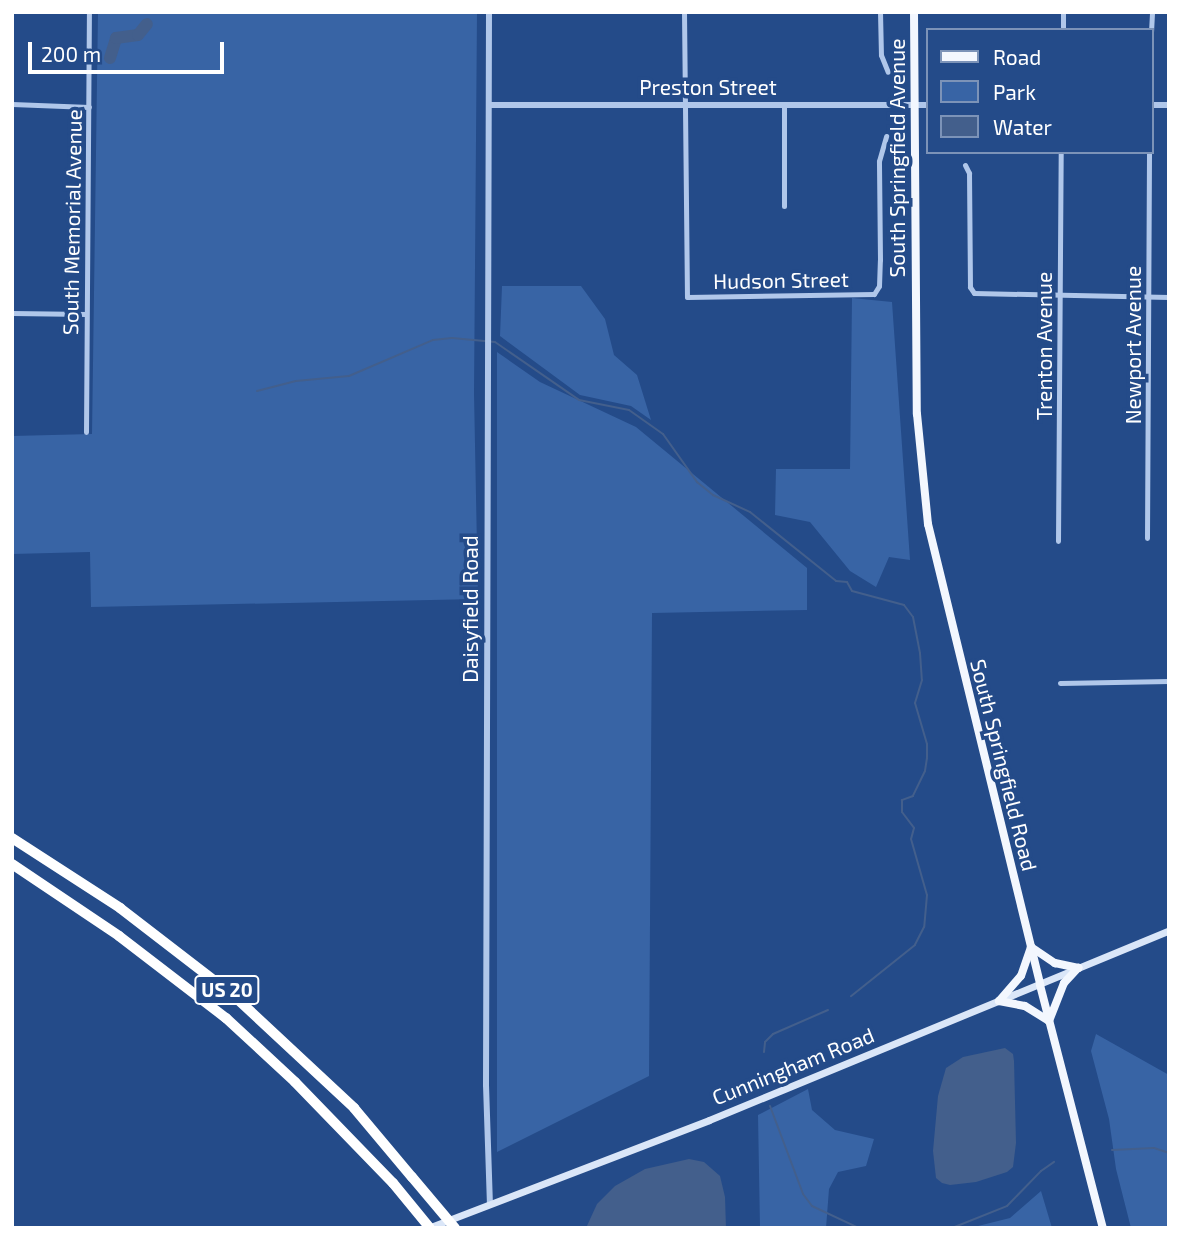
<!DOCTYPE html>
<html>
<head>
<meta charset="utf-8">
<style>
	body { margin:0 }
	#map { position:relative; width:1181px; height:1240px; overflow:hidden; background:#244b89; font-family:"Exo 2",sans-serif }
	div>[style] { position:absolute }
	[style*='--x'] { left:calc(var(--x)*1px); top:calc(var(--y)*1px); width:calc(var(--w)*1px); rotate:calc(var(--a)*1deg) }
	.green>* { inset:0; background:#3864a5 }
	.water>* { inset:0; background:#435f8c }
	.stream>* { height:2px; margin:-1px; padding:0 1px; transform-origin:1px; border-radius:1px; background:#435f8c }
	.river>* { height:12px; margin:-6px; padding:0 6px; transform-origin:6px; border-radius:6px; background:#435f8c }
	.minor>* { height:5px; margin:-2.5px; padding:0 2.5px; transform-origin:2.5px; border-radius:2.5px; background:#b0c7ea }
	.tertiary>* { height:6px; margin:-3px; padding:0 3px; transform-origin:3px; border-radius:3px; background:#b0c7ea }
	.secondary>* { height:7px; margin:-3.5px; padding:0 3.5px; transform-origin:3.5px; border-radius:3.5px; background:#dae6f8 }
	.primary>* { height:8px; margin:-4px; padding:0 4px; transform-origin:4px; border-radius:4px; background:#f3f7fe }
	.motorway>* { height:10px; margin:-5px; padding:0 5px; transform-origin:5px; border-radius:5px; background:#fff }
	.motorway-bridge>* { height:10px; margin:-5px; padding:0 5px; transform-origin:5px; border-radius:5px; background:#fff }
	span { translate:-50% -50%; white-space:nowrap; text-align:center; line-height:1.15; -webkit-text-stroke:7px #244b89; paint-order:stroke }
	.shield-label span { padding:2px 5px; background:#244b89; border:2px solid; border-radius:5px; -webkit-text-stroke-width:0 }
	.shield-label { font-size:19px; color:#fff; font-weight:700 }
	.street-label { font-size:21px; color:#fff }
	.frame { position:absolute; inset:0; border:14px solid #fff; pointer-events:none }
	.legend { position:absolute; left:926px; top:28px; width:228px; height:126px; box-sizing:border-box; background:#244b89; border:2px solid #7c93b8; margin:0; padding:9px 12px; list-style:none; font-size:21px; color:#fff }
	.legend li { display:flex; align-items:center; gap:14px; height:35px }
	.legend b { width:35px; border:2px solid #7c93b8 }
	.scale { position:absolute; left:28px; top:42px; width:196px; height:32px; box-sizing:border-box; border:4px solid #fff; border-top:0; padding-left:9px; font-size:21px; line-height:24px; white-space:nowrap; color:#fff; -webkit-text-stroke:5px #244b89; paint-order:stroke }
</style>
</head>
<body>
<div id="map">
	<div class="green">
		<i style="clip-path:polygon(98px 12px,477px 12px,474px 393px,478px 599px,91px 607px,90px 552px,12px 554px,12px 436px,92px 434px)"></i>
		<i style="clip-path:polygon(502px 286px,581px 286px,605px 319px,614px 355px,637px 375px,651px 420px,631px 406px,580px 395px,500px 336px)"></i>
		<i style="clip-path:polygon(852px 298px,892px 302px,910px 560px,889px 557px,876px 587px,850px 571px,810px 522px,775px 515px,776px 469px,850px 469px)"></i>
		<i style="clip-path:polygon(497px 352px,540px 382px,636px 427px,807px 568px,807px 610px,652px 613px,649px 1076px,497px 1152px)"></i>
		<i style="clip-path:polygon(1096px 1034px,1169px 1075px,1169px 1228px,1131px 1228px,1116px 1169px,1109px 1119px,1091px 1051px)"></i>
		<i style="clip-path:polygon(808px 1089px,812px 1110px,835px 1130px,874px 1139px,866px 1166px,838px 1172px,829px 1189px,826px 1228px,760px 1228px,758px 1115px)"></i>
		<i style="clip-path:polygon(1041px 1191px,1052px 1228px,970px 1228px,1010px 1218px)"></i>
	</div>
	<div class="water">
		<i style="clip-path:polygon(1005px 1048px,1013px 1054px,1014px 1061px,1016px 1143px,1013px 1167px,1007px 1172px,976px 1182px,950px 1185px,942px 1183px,936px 1178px,933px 1151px,938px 1096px,946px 1068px,963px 1057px)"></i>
		<i style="clip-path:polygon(689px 1159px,704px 1162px,720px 1176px,725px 1197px,726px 1228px,586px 1228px,597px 1204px,615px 1186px,645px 1169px)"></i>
	</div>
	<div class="stream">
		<i style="--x:257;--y:391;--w:40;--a:-14.4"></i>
		<i style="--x:296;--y:381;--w:53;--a:-5.4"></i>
		<i style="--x:349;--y:376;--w:91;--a:-23.2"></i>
		<i style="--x:433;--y:340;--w:19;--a:-6"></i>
		<i style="--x:452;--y:338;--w:43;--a:5.3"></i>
		<i style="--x:495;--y:342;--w:102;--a:34.6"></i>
		<i style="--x:579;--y:400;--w:51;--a:11.3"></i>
		<i style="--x:629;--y:410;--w:42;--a:35.2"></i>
		<i style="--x:663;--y:434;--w:59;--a:54.7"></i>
		<i style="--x:697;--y:482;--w:21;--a:39"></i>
		<i style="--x:713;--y:495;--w:41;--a:24.7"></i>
		<i style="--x:750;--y:512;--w:110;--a:38.7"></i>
		<i style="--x:836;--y:581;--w:11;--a:5"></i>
		<i style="--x:847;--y:582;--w:10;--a:61"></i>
		<i style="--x:852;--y:591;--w:54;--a:15.1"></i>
		<i style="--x:904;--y:605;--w:15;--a:53"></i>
		<i style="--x:913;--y:617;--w:37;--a:79"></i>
		<i style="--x:920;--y:653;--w:27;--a:86"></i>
		<i style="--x:922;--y:680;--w:24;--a:107"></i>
		<i style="--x:915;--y:703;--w:43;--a:73.7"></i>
		<i style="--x:927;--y:744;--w:14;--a:90"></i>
		<i style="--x:927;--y:758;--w:13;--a:99"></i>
		<i style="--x:925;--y:771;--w:28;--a:116"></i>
		<i style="--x:913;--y:796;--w:12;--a:160"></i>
		<i style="--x:902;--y:800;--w:12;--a:90"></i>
		<i style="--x:902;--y:812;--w:20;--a:53"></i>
		<i style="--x:914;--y:828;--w:11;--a:105"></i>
		<i style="--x:911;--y:839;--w:58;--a:74.1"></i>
		<i style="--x:927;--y:895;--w:32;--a:95"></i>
		<i style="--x:924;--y:927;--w:20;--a:117"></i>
		<i style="--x:915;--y:945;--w:82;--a:141.4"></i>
		<i style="--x:764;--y:1052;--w:10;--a:-84"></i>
		<i style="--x:765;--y:1042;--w:11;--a:-45"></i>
		<i style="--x:773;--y:1034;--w:60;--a:-23.6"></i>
		<i style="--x:770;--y:1106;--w:94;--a:69.4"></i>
		<i style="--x:803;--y:1194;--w:15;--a:53"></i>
		<i style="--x:812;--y:1206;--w:52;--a:25.1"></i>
		<i style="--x:1112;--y:1150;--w:42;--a:-2.7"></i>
		<i style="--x:1154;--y:1148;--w:16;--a:18"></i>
		<i style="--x:952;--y:1228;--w:59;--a:-21.8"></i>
		<i style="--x:1007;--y:1206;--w:49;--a:-45.8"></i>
		<i style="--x:1041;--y:1171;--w:16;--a:-35"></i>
	</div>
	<div class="river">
		<i style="--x:110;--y:58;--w:21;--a:-73"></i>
		<i style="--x:116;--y:38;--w:22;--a:-8"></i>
		<i style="--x:138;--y:35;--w:14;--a:-51"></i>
	</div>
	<div class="minor">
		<i style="--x:684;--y:12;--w:285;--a:89.4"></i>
		<i style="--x:687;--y:297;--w:187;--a:-0.9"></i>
		<i style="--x:874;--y:294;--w:9;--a:-58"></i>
		<i style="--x:879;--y:286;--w:26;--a:-88"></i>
		<i style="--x:880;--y:260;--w:99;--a:-90.6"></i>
		<i style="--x:879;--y:161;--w:26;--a:-74"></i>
		<i style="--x:880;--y:12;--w:43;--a:88.7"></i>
		<i style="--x:881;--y:55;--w:18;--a:68"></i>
		<i style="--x:1063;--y:30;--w:18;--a:-90"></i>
		<i style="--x:1151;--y:32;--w:20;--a:-87"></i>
		<i style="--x:12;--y:104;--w:77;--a:2.2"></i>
		<i style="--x:965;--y:165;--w:9;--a:63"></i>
		<i style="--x:969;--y:173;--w:114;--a:89.5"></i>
		<i style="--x:970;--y:287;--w:7;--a:56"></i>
		<i style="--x:974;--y:293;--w:195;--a:1.2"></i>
		<i style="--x:784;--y:206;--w:102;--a:-90"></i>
		<i style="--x:12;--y:313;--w:74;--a:0.8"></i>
		<i style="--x:86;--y:432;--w:420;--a:-89.6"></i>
		<i style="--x:1147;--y:538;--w:386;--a:-89.7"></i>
		<i style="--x:1058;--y:541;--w:389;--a:-89.6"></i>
		<i style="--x:1060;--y:683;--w:109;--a:-1.1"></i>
	</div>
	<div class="tertiary">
		<i style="--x:489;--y:12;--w:1073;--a:90.16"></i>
		<i style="--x:486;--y:1085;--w:120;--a:88.1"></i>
		<i style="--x:489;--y:105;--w:438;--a:0"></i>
		<i style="--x:1151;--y:105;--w:18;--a:0"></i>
	</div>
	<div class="secondary">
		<i style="--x:428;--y:1228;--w:301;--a:-21"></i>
		<i style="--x:709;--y:1120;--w:498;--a:-22.4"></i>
	</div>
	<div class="primary">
		<i style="--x:914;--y:12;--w:402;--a:89.6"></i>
		<i style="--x:917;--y:414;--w:111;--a:84.3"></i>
		<i style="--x:928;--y:524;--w:474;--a:76.3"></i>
		<i style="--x:1040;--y:985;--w:251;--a:75.5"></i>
		<i style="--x:1031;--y:947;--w:29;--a:34"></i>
		<i style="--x:1055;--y:963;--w:24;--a:12"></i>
		<i style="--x:999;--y:1001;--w:26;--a:11"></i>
		<i style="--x:1025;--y:1006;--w:28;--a:32"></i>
		<i style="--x:1049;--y:1021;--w:41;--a:-68.5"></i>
		<i style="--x:1064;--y:983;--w:21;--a:-47"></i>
		<i style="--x:999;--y:1001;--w:33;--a:-49"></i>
		<i style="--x:1021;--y:976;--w:31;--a:-71"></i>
	</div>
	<div class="motorway">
		<i style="--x:12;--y:838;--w:129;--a:32.9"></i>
		<i style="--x:120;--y:908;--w:143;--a:37.6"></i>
		<i style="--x:233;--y:995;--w:166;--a:43"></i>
		<i style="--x:354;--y:1108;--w:90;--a:50"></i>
		<i style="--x:12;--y:864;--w:129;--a:33.9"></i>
		<i style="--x:119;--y:936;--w:135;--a:37.5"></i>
		<i style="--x:226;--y:1018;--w:94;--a:42.8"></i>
		<i style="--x:295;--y:1082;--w:141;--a:45.9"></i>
	</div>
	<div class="motorway-bridge">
		<i style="--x:412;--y:1177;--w:67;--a:49.9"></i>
		<i style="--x:393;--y:1183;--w:58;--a:50.6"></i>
	</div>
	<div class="shield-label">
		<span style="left:227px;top:990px">US 20</span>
	</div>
	<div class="street-label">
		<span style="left:708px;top:87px">Preston Street</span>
		<span style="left:897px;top:158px;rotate:-90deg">South Springfield Avenue</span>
		<span style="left:72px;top:222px;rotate:-89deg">South Memorial Avenue</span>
		<span style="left:781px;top:280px;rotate:-1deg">Hudson Street</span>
		<span style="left:1133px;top:345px;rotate:-90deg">Newport Avenue</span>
		<span style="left:1044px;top:346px;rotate:-90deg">Trenton Avenue</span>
		<span style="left:470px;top:609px;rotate:-90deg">Daisyfield Road</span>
		<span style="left:1004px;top:765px;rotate:76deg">South Springfield Road</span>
		<span style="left:793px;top:1066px;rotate:-22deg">Cunningham Road</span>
	</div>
	<div class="frame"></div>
	<ul class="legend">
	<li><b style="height:9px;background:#f3f7fe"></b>Road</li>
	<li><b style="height:19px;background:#3864a5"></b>Park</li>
	<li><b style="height:19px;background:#435f8c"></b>Water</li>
	</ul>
	<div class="scale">200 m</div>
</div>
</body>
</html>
